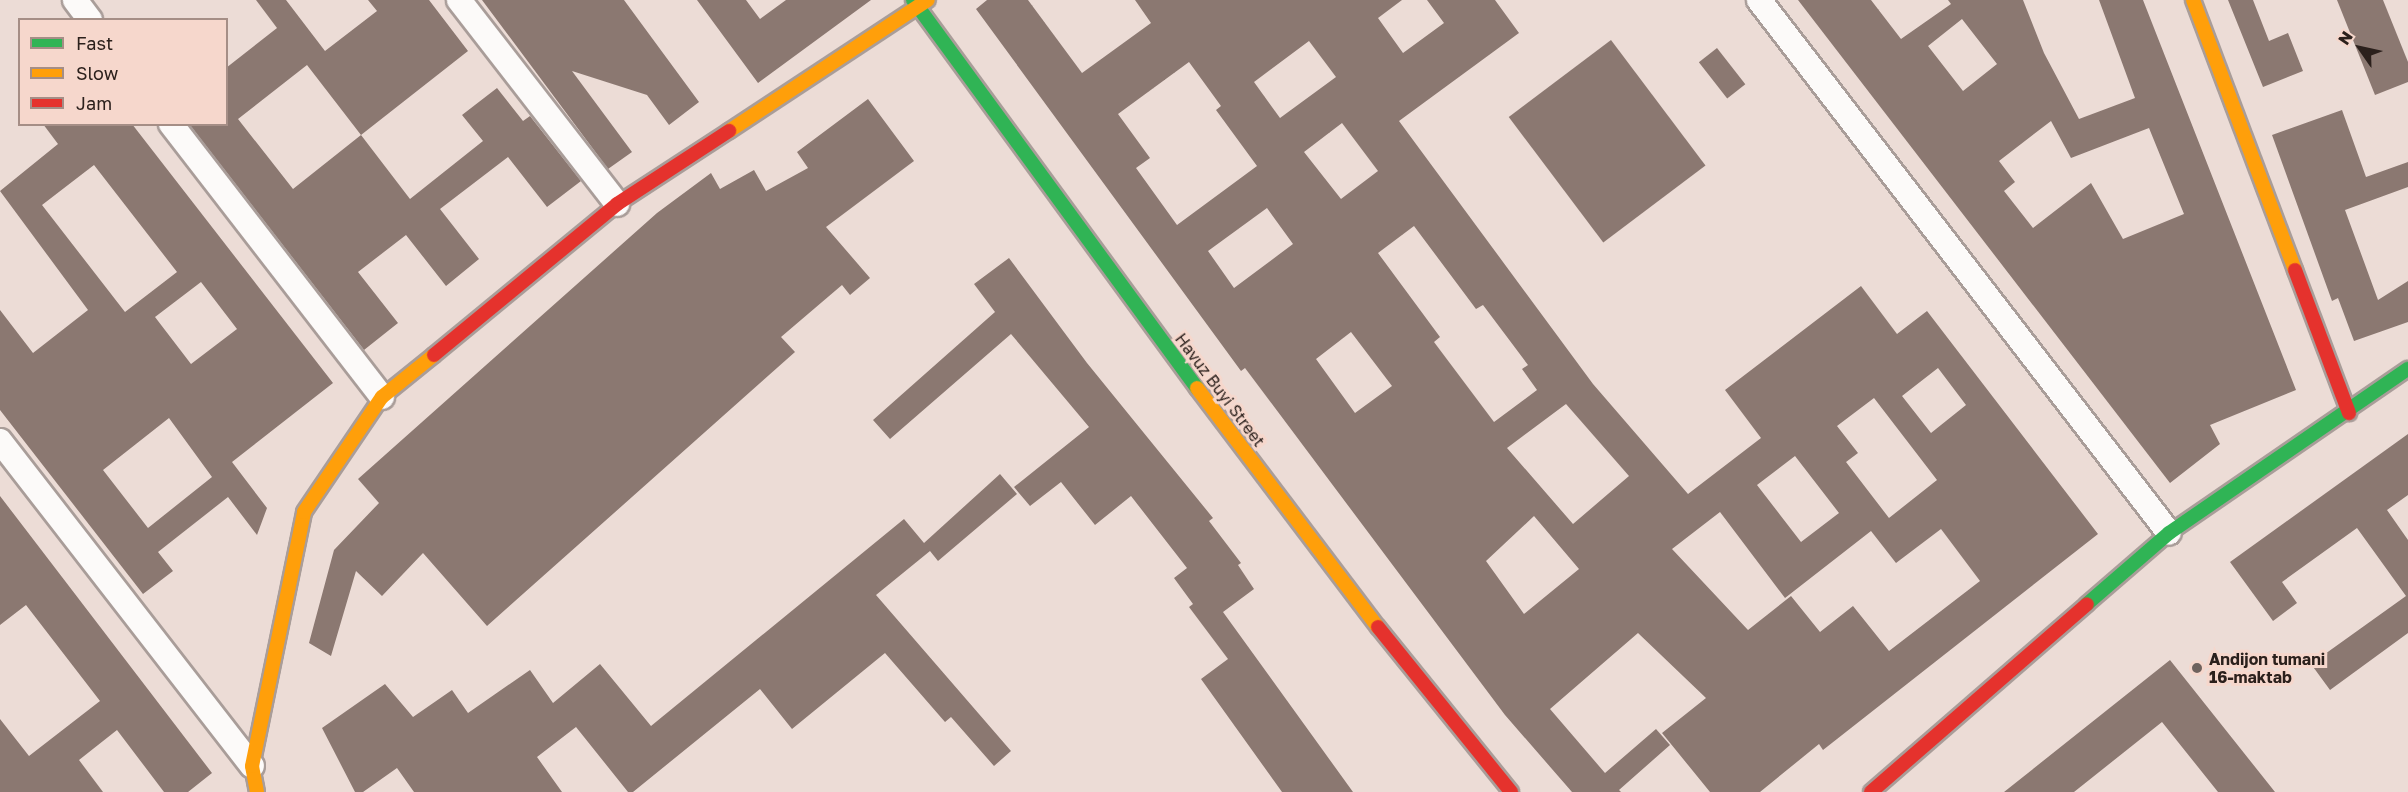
<!DOCTYPE html>
<html>
<head>
<meta charset="utf-8">
<style>
	body { margin:0 }
	#map { position:relative; width:2408px; height:792px; overflow:hidden; background:#ecdcd6; font-family:"Golos Text",sans-serif }
	div>[style] { position:absolute }
	[style*='--x'] { left:calc(var(--x)*1px); top:calc(var(--y)*1px); width:calc(var(--w)*1px); rotate:calc(var(--a)*1deg) }
	.building>* { inset:0; background:#8b7871; transform-origin:0 0 }
	.roads { filter:drop-shadow(2px 0 #a99d99) drop-shadow(-2px 0 #a99d99) drop-shadow(0 2px #a99d99) drop-shadow(0 -2px #a99d99) }
	.street>* { height:24px; margin:-12px; padding:0 12px; transform-origin:12px; border-radius:12px; background:#fcfaf9 }
	.fast>* { height:14px; margin:-7px; padding:0 7px; transform-origin:7px; border-radius:7px; background:#30b455 }
	.slow>* { height:14px; margin:-7px; padding:0 7px; transform-origin:7px; border-radius:7px; background:#ff9f0a }
	.jam>* { height:14px; margin:-7px; padding:0 7px; transform-origin:7px; border-radius:7px; background:#e5322d }
	.dots>* { width:16px; height:16px; translate:-50% -50%; box-sizing:border-box; border:3px solid #f6d7cc; border-radius:50% }
	span { translate:-50% -50%; white-space:nowrap; text-align:center; line-height:1.15; -webkit-text-stroke:6px #f6d7cc; paint-order:stroke }
	.street-label { font-size:16px; color:#2b201c }
	.poi-label { font-size:16px; color:#2b201c; font-weight:700 }
	.left { translate:0 -50%; text-align:left }
	.legend { position:absolute; left:18px; top:18px; width:210px; height:108px; box-sizing:border-box; background:#f6d7cc; border:2px solid #a58e86; margin:0; padding:8px 10px; list-style:none; font-size:18px; color:#2b201c }
	.legend li { display:flex; align-items:center; gap:12px; height:30px }
	.legend b { width:30px; border:2px solid #a58e86 }
	.north { position:absolute; left:2330px; top:18px; width:60px; height:60px; -webkit-text-stroke:4px #f6d7cc; paint-order:stroke; rotate:304deg; font-size:16px; font-weight:700; line-height:24px; text-align:center; color:#2b201c }
	.north::after { content:''; display:block; margin:auto; width:21px; height:27px; background:#2b201c; clip-path:polygon(50% 0,100% 100%,50% 72%,0 100%) }
</style>
</head>
<body>
<div id="map">
	<div class="building">
		<i style="clip-path:polygon(evenodd,256px 0,286px 0,325px 51px,377px 11px,368px 0,429px 0,468px 51px,361px 135px,410px 199px,483px 141px,462px 115px,497px 88px,523px 121px,530px 116px,581px 181px,547px 207px,508px 157px,440px 209px,479px 259px,446px 286px,406px 235px,358px 272px,398px 323px,364px 350px,189px 124px,226px 124px,226px 68px,277px 28px,256px 0,307px 65px,361px 135px,293px 189px,238px 119px,307px 65px)"></i>
		<i style="clip-path:polygon(482px 0,624px 0,699px 102px,669px 125px,647px 95px,572px 71px,632px 152px,608px 169px)"></i>
		<i style="clip-path:polygon(697px 0,746px 0,760px 19px,786px 0,871px 0,758px 83px)"></i>
		<i style="clip-path:polygon(evenodd,987px 0,1028px 0,1082px 73px,1151px 23px,1135px 0,1402px 0,1378px 18px,1403px 53px,1444px 23px,1427px 0,1495px 0,1519px 33px,1399px 121px,1593px 384px,1688px 494px,1761px 438px,1725px 390px,1861px 286px,1897px 334px,1927px 311px,2098px 534px,1823px 750px,1819px 744px,1760px 792px,1710px 792px,1662px 733px,1706px 698px,1638px 633px,1550px 709px,1605px 773px,1656px 729px,1670px 745px,1619px 790px,1621px 792px,1572px 792px,1505px 715px,1245px 368px,1241px 371px,976px 9px,987px 0,1309px 41px,1336px 77px,1280px 118px,1254px 82px,1309px 41px,987px 0,1189px 62px,1221px 106px,1216px 110px,1257px 166px,1177px 225px,1136px 168px,1150px 158px,1118px 114px,1189px 62px,987px 0,1342px 123px,1378px 171px,1341px 199px,1304px 152px,1342px 123px,987px 0,1267px 208px,1293px 244px,1234px 288px,1208px 251px,1267px 208px,987px 0,1414px 226px,1476px 309px,1483px 305px,1528px 365px,1522px 369px,1537px 390px,1494px 422px,1434px 342px,1440px 337px,1378px 253px,1414px 226px,987px 0,1351px 332px,1392px 386px,1355px 413px,1316px 359px,1351px 332px,987px 0,1938px 368px,1966px 405px,1931px 433px,1902px 396px,1938px 368px,987px 0,1874px 398px,1937px 480px,1889px 518px,1846px 462px,1858px 453px,1837px 426px,1874px 398px,987px 0,1566px 404px,1629px 476px,1573px 524px,1507px 448px,1566px 404px,987px 0,1795px 456px,1839px 513px,1801px 542px,1757px 485px,1795px 456px,987px 0,1720px 512px,1785px 598px,1871px 531px,1896px 563px,1941px 529px,1980px 581px,1889px 651px,1853px 606px,1820px 632px,1791px 596px,1748px 630px,1672px 549px,1720px 512px,987px 0,1534px 516px,1579px 569px,1524px 614px,1486px 561px,1534px 516px)"></i>
		<i style="clip-path:polygon(evenodd,1798px 0,1871px 0,1901px 39px,1951px 4px,1948px 0,2023px 0,2044px 53px,2079px 119px,2135px 98px,2099px 0,2143px 0,2296px 390px,2210px 425px,2220px 444px,2170px 483px,1798px 0,1962px 19px,1997px 64px,1963px 91px,1928px 46px,1962px 19px,1798px 0,2051px 121px,2071px 158px,2149px 128px,2184px 214px,2123px 239px,2091px 183px,2033px 228px,2004px 191px,2015px 182px,1999px 161px,2051px 121px)"></i>
		<i style="clip-path:polygon(2228px 0,2253px 0,2269px 41px,2288px 33px,2303px 71px,2263px 87px)"></i>
		<i style="clip-path:polygon(2337px 0,2383px 0,2408px 62px,2408px 82px,2375px 95px)"></i>
		<i style="left:1611px;top:40px;width:157px;height:128px;rotate:53deg"></i>
		<i style="left:1717px;top:48px;width:46px;height:23px;rotate:52deg"></i>
		<i style="clip-path:polygon(868px 99px,914px 161px,826px 227px,870px 278px,850px 295px,842px 285px,781px 337px,795px 352px,487px 626px,423px 553px,382px 596px,356px 571px,331px 656px,309px 643px,334px 550px,379px 503px,358px 479px,657px 213px,711px 173px,720px 189px,754px 170px,766px 191px,808px 168px,797px 152px)"></i>
		<i style="clip-path:polygon(2342px 110px,2366px 177px,2408px 162px,2408px 187px,2345px 210px,2378px 300px,2408px 281px,2408px 322px,2354px 341px,2338px 298px,2332px 301px,2272px 135px)"></i>
		<i style="clip-path:polygon(evenodd,43px 124px,132px 124px,333px 383px,232px 462px,267px 508px,257px 535px,228px 497px,158px 552px,173px 571px,143px 594px,0 410px,0 310px,33px 353px,88px 310px,0 191px,58px 144px,43px 124px,94px 165px,177px 272px,125px 312px,42px 205px,94px 165px,43px 124px,201px 282px,237px 329px,191px 364px,155px 317px,201px 282px,43px 124px,169px 418px,212px 477px,148px 528px,103px 470px,169px 418px)"></i>
		<i style="clip-path:polygon(1009px 258px,1087px 363px,1213px 518px,1209px 521px,1241px 563px,1238px 565px,1254px 589px,1223px 612px,1353px 792px,1282px 792px,1201px 679px,1228px 659px,1189px 607px,1193px 604px,1174px 578px,1187px 568px,1131px 496px,1095px 525px,1061px 482px,1030px 506px,1014px 487px,1089px 427px,1011px 334px,890px 439px,873px 420px,995px 312px,974px 284px)"></i>
		<i style="clip-path:polygon(2408px 434px,2408px 495px,2387px 510px,2408px 540px,2408px 633px,2330px 690px,2311px 664px,2406px 596px,2357px 528px,2282px 582px,2297px 603px,2273px 621px,2230px 562px)"></i>
		<i style="clip-path:polygon(1000px 474px,1017px 494px,938px 561px,930px 551px,876px 595px,1011px 751px,994px 766px,951px 717px,945px 722px,885px 653px,792px 729px,760px 689px,633px 792px,628px 792px,576px 727px,537px 757px,562px 792px,414px 792px,397px 768px,363px 792px,355px 792px,322px 728px,385px 684px,413px 717px,452px 690px,468px 713px,530px 670px,553px 703px,600px 664px,651px 726px,904px 519px,924px 543px)"></i>
		<i style="clip-path:polygon(0 496px,212px 773px,188px 792px,164px 792px,117px 730px,79px 760px,103px 792px,0 792px,0 719px,29px 756px,100px 701px,26px 605px,0 625px)"></i>
		<i style="clip-path:polygon(2170px 660px,2275px 792px,2218px 792px,2162px 722px,2074px 792px,2004px 792px)"></i>
	</div>
	<div class="roads">
		<div class="street">
			<i style="--x:75;--y:0;--w:25;--a:53"></i>
			<i style="--x:459;--y:0;--w:258;--a:52.2"></i>
			<i style="--x:1759;--y:0;--w:672;--a:52.43"></i>
			<i style="--x:171;--y:124;--w:345;--a:52.3"></i>
			<i style="--x:0;--y:441;--w:411;--a:52.2"></i>
		</div>
		<div class="fast">
			<i style="--x:913;--y:0;--w:481;--a:53.8"></i>
			<i style="--x:2087;--y:604;--w:108;--a:-40.9"></i>
			<i style="--x:2169;--y:533;--w:290;--a:-34.5"></i>
		</div>
		<div class="slow">
			<i style="--x:2193;--y:0;--w:289;--a:69.3"></i>
			<i style="--x:729;--y:131;--w:238;--a:-33.4"></i>
			<i style="--x:1197;--y:388;--w:300;--a:52.9"></i>
			<i style="--x:257;--y:792;--w:26;--a:-101"></i>
			<i style="--x:252;--y:766;--w:259;--a:-78.4"></i>
			<i style="--x:304;--y:512;--w:139;--a:-55.9"></i>
			<i style="--x:382;--y:397;--w:67;--a:-38.9"></i>
		</div>
		<div class="jam">
			<i style="--x:2295;--y:270;--w:153;--a:69.3"></i>
			<i style="--x:434;--y:355;--w:237;--a:-39.5"></i>
			<i style="--x:617;--y:204;--w:134;--a:-33.1"></i>
			<i style="--x:1378;--y:627;--w:212;--a:51.1"></i>
			<i style="--x:1871;--y:792;--w:286;--a:-41"></i>
		</div>
	</div>
	<div class="dots">
		<i style="left:2197px;top:668px;background:#6f625d"></i>
	</div>
	<div class="street-label">
		<span style="left:1220px;top:390px;rotate:53deg">Havuz Buyi Street</span>
	</div>
	<div class="poi-label">
		<span class="left" style="left:2209px;top:668px">Andijon tumani<br>16-maktab</span>
	</div>
	<ul class="legend">
	<li><b style="height:8px;background:#30b455"></b>Fast</li>
	<li><b style="height:8px;background:#ff9f0a"></b>Slow</li>
	<li><b style="height:8px;background:#e5322d"></b>Jam</li>
	</ul>
	<div class="north">N</div>
</div>
</body>
</html>
